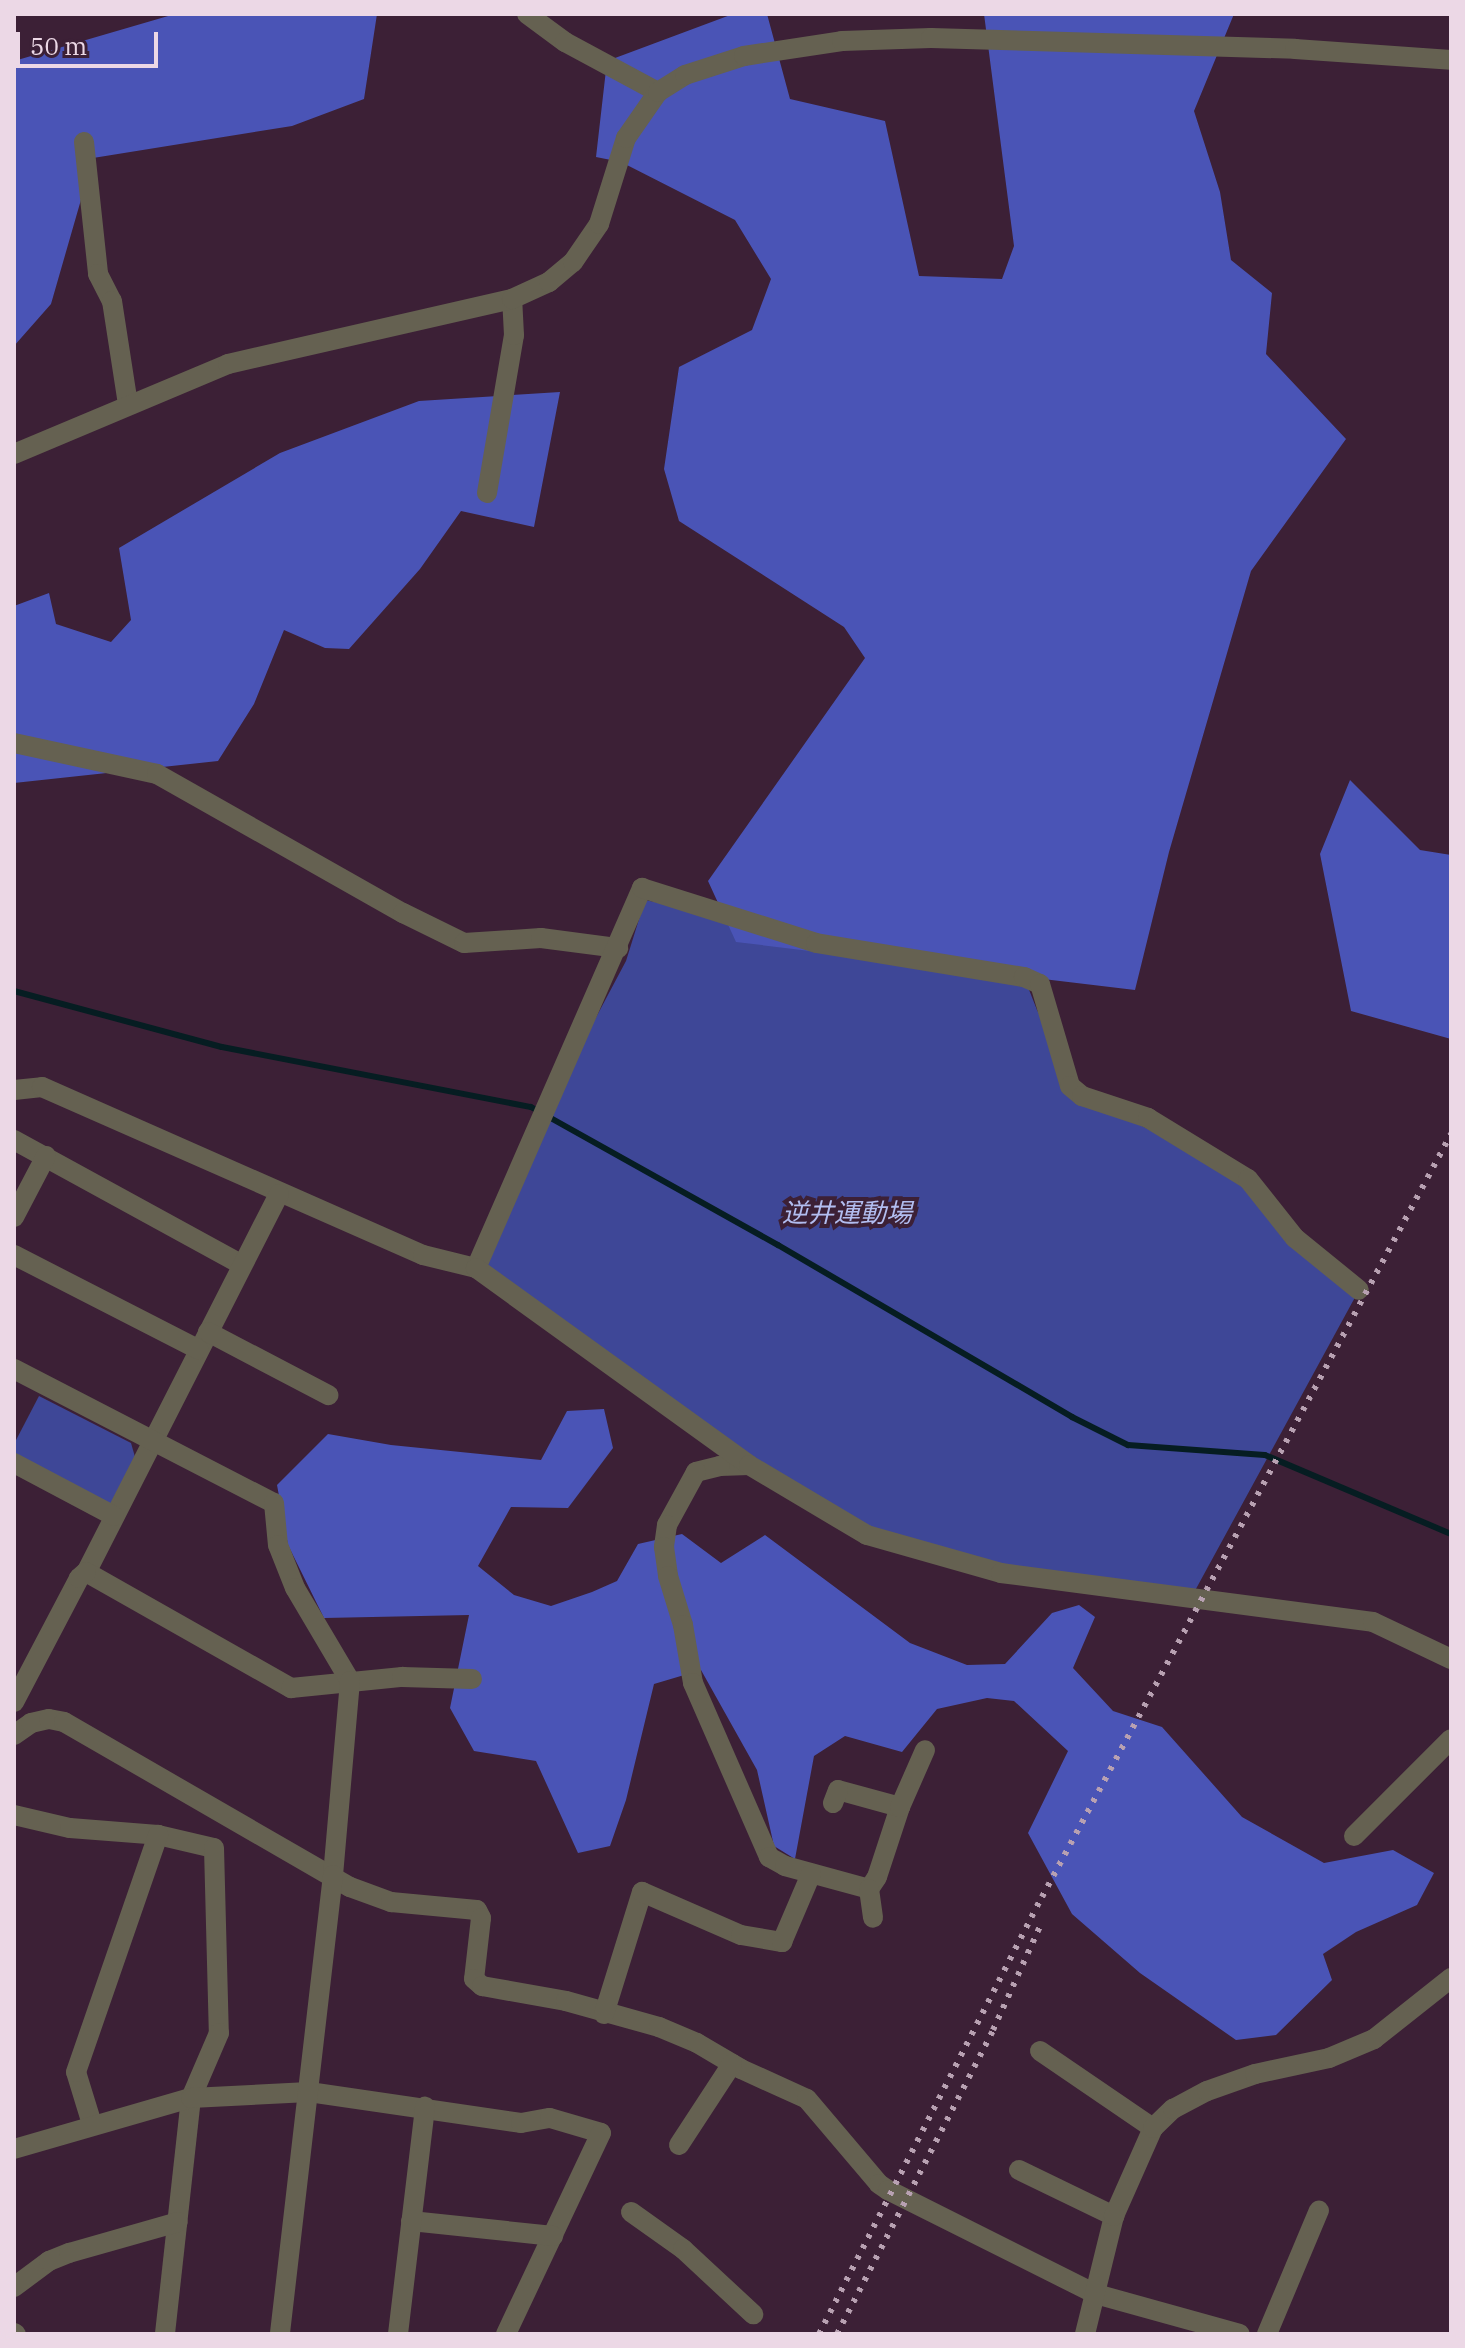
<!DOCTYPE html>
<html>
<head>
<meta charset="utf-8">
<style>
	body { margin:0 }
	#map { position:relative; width:1465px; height:2348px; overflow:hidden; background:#3c2036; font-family:"IBM Plex Serif","Noto Sans JP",serif }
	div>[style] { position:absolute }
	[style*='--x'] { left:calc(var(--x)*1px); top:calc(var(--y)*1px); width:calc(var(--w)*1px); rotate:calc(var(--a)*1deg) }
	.green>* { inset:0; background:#3e4797 }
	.forest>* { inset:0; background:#4a54b6 }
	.stream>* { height:6px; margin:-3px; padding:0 3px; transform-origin:3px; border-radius:3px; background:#061d22 }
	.minor>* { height:20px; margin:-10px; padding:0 10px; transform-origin:10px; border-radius:10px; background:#656151 }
	.tertiary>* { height:20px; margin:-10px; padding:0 10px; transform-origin:10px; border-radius:10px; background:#656151 }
	.rail>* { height:6px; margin-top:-3px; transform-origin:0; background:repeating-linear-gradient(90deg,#b8a1b2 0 4px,transparent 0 12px) }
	span { translate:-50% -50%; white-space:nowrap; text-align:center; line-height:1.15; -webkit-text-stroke:8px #3c2036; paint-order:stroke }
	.park-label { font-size:26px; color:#b2bdf0; font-style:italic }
	.frame { position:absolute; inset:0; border:16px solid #ecd8e6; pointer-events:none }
	.scale { position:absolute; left:16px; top:32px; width:142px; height:36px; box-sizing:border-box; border:4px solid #ecd8e6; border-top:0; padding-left:10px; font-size:24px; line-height:28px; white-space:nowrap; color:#ecd8e6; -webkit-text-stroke:6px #3c2036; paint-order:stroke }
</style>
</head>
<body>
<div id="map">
	<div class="green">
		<i style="clip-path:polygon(645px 900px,1024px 977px,1037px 1010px,1082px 1096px,1248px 1179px,1359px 1290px,1191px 1598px,1001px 1573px,867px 1535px,476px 1268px,534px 1134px,626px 961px)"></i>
		<i style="clip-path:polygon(39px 1396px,131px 1443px,135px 1457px,110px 1505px,14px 1459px,14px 1444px)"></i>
	</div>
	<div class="forest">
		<i style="clip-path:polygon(175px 14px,377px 14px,364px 99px,292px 126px,93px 158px,51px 304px,14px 346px,14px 61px)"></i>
		<i style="clip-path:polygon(733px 14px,767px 14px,790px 99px,885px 121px,919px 276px,1002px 279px,1014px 246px,984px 14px,1234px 14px,1194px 111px,1220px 192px,1231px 260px,1272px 293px,1266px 354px,1346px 439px,1251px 571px,1169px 852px,1135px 990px,736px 942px,708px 881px,865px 658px,844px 627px,679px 521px,664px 469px,679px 367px,752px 330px,771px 279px,735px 220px,621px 162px,596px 157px,607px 61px)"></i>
		<i style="clip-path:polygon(560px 392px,534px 527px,461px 511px,420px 569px,349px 649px,325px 648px,284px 630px,254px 704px,218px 761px,14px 783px,14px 606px,49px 593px,56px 624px,111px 642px,131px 620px,119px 548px,280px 453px,419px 401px)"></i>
		<i style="clip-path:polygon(1350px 780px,1420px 850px,1451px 855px,1451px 1039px,1351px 1011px,1320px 854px)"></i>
		<i style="clip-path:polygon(604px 1409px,613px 1448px,568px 1508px,511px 1507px,478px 1566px,514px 1595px,551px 1606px,592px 1592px,617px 1581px,638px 1544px,682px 1534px,721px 1563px,765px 1535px,910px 1643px,967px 1665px,1005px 1664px,1052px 1613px,1079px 1605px,1095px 1617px,1073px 1668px,1113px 1711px,1162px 1727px,1242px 1817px,1324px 1863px,1393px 1850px,1434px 1873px,1417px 1905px,1356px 1932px,1323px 1954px,1332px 1980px,1276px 2035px,1236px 2040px,1140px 1973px,1072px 1914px,1028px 1833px,1068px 1751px,1014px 1701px,987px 1698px,937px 1709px,902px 1752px,845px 1736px,814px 1756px,795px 1859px,774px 1846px,757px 1770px,701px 1670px,654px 1684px,626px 1800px,610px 1846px,578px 1853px,536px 1761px,474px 1751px,450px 1708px,469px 1615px,324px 1618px,288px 1545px,277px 1485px,328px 1434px,391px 1445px,541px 1460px,567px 1411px)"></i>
	</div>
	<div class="stream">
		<i style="--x:14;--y:991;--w:215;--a:15.1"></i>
		<i style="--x:222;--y:1047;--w:315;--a:11"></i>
		<i style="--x:531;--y:1107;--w:283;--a:29.2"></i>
		<i style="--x:778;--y:1245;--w:341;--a:30.3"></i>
		<i style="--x:1072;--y:1417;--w:63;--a:26.6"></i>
		<i style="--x:1128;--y:1445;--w:137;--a:4.2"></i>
		<i style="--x:1265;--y:1455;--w:202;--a:23"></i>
	</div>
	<div class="minor">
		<i style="--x:527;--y:14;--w:47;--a:36.4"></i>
		<i style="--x:565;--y:42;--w:106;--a:28.3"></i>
		<i style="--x:84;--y:142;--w:133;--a:83.9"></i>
		<i style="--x:98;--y:274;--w:30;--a:63"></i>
		<i style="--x:112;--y:301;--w:104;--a:81.2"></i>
		<i style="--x:487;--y:493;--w:160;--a:-80.3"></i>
		<i style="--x:514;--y:335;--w:36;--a:-93"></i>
		<i style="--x:14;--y:743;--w:146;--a:12.2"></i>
		<i style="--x:157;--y:774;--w:283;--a:29.5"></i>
		<i style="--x:403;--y:913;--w:68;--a:26.2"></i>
		<i style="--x:464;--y:943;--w:77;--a:-3.7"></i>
		<i style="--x:541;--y:938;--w:78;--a:7.4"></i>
		<i style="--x:14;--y:1090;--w:28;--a:-6"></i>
		<i style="--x:42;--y:1087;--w:416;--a:23.8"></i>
		<i style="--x:423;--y:1255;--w:55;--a:13.8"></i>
		<i style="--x:476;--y:1268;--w:415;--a:-66.4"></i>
		<i style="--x:642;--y:888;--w:182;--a:17.5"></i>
		<i style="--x:816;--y:943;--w:211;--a:9.3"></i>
		<i style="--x:1024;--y:977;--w:17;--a:24"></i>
		<i style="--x:1040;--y:984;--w:106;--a:73.6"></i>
		<i style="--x:1070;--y:1086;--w:16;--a:40"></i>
		<i style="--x:1082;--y:1096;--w:70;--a:18.4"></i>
		<i style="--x:1148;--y:1118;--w:117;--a:31.4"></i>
		<i style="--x:1248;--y:1179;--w:75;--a:51.5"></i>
		<i style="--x:1295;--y:1238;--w:82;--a:39.1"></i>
		<i style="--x:14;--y:1140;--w:260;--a:28.7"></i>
		<i style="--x:279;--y:1194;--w:424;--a:117"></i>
		<i style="--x:86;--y:1572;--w:236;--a:29.5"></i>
		<i style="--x:291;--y:1688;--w:112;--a:-5.7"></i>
		<i style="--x:402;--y:1677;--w:70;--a:1.6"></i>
		<i style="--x:14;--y:1217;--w:69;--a:-62.3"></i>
		<i style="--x:14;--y:1255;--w:207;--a:27.1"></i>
		<i style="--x:208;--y:1332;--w:136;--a:27.7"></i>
		<i style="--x:14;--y:1463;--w:113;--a:27.9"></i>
		<i style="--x:749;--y:1465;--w:29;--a:178"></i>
		<i style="--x:720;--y:1466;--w:25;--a:166"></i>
		<i style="--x:696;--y:1472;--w:60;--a:118.7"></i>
		<i style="--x:667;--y:1525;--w:22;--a:98"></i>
		<i style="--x:664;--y:1547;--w:29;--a:82"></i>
		<i style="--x:668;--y:1576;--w:51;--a:73"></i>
		<i style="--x:683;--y:1625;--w:59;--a:80.2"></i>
		<i style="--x:693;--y:1683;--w:190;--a:66.4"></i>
		<i style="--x:769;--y:1857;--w:18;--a:29"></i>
		<i style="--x:785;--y:1866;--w:87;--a:15.3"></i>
		<i style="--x:869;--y:1889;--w:14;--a:-56"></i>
		<i style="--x:877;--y:1877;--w:74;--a:-71.8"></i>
		<i style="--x:900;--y:1807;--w:64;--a:-164.7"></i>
		<i style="--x:838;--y:1790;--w:14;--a:111"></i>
		<i style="--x:14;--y:1702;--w:140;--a:-62.3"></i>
		<i style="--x:79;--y:1578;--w:9;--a:-41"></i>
		<i style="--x:14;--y:1735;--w:21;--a:-35"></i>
		<i style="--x:31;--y:1723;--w:18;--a:-13"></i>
		<i style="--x:49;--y:1719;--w:15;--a:11"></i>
		<i style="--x:64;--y:1722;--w:330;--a:30"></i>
		<i style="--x:350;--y:1887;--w:44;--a:20.1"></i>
		<i style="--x:391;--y:1902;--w:86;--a:5.3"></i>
		<i style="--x:477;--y:1910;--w:9;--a:63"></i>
		<i style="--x:481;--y:1918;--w:61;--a:96.5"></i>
		<i style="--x:474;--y:1979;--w:11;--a:41"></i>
		<i style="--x:482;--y:1986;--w:85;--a:10.1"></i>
		<i style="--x:566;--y:2001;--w:97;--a:15.6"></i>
		<i style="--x:659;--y:2027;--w:41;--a:22.8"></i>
		<i style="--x:697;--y:2043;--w:51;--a:30.6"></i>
		<i style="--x:741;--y:2069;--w:72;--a:24.4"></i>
		<i style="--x:807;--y:2099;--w:111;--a:49.7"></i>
		<i style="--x:879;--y:2184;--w:11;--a:34"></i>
		<i style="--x:888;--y:2190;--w:233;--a:26.6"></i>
		<i style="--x:1096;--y:2294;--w:149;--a:15.5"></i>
		<i style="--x:900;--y:1807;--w:62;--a:-66.3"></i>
		<i style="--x:14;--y:1815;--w:57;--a:13.1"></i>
		<i style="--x:70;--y:1828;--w:88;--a:4.5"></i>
		<i style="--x:158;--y:1835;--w:57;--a:13.1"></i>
		<i style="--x:214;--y:1848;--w:185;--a:88.5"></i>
		<i style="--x:219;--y:2033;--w:71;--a:113.3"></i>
		<i style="--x:191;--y:2098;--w:237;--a:96.3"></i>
		<i style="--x:1354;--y:1836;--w:137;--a:-45"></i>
		<i style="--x:869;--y:1889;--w:29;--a:82"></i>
		<i style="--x:604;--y:2014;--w:128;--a:-72.7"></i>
		<i style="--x:642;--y:1892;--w:108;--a:23.5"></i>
		<i style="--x:741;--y:1935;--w:42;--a:9.7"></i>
		<i style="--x:782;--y:1942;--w:74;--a:-66.9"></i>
		<i style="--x:1040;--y:2051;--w:137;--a:34.3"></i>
		<i style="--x:92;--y:2124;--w:54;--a:-107.1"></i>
		<i style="--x:76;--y:2072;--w:251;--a:-70.9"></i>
		<i style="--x:679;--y:2145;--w:97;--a:-56.8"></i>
		<i style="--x:14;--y:2149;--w:184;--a:-16.1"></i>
		<i style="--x:191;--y:2098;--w:118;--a:-2.9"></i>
		<i style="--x:309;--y:2092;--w:214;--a:8.3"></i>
		<i style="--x:521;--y:2123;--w:29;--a:-10"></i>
		<i style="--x:550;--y:2118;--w:53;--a:16.4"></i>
		<i style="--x:601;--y:2133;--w:222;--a:115.3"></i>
		<i style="--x:1019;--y:2170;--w:106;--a:25.8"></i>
		<i style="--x:631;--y:2212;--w:64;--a:35.4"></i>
		<i style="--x:683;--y:2249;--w:96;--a:42.9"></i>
		<i style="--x:411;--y:2221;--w:143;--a:6"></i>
		<i style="--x:14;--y:2287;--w:44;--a:-36.6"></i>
		<i style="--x:49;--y:2261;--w:22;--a:-22"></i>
		<i style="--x:69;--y:2253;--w:113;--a:-15.9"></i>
		<i style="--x:14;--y:2333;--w:2;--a:27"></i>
		<i style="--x:398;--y:2334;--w:229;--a:-83.2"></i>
		<i style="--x:1085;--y:2334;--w:122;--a:-76.2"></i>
		<i style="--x:1114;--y:2216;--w:96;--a:-66.1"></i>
		<i style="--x:1153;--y:2128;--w:28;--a:-44"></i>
		<i style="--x:1173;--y:2109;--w:38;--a:-28"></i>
		<i style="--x:1207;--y:2091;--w:51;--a:-19.5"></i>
		<i style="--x:1255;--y:2074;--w:76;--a:-12.2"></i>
		<i style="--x:1329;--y:2058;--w:49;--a:-22.9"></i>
		<i style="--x:1374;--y:2039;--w:98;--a:-38.4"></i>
		<i style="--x:1267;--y:2334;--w:134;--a:-67.2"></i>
	</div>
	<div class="tertiary">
		<i style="--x:14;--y:454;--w:232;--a:-22.8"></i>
		<i style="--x:228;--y:364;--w:291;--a:-12.9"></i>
		<i style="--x:512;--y:299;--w:41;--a:-24.7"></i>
		<i style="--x:549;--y:282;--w:31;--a:-40"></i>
		<i style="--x:573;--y:262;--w:46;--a:-55.6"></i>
		<i style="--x:599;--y:224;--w:90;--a:-72.6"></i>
		<i style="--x:626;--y:138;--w:56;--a:-55.2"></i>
		<i style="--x:658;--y:92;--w:32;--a:-32"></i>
		<i style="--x:685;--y:75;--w:62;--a:-17.9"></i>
		<i style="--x:744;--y:56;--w:99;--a:-8.7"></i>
		<i style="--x:842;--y:41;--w:89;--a:-1.9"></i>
		<i style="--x:931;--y:38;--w:364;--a:1.7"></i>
		<i style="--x:1295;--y:49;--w:156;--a:4"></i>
		<i style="--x:476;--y:1268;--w:337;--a:35.8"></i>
		<i style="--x:749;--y:1465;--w:137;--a:30.7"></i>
		<i style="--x:867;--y:1535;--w:139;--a:15.8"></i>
		<i style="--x:1001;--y:1573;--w:375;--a:7.5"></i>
		<i style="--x:1373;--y:1622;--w:86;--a:25.4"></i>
		<i style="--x:14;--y:1369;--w:292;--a:27.3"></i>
		<i style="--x:274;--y:1503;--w:42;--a:84.6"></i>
		<i style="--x:278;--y:1545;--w:46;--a:68.4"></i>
		<i style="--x:295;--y:1588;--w:108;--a:59.4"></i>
		<i style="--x:350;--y:1681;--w:195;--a:95"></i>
		<i style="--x:333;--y:1875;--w:462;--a:96.6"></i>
	</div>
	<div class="rail">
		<i style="--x:819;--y:2334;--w:491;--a:-63"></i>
		<i style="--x:1042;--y:1897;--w:866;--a:-61.81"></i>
		<i style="--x:837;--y:2334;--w:342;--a:-62.8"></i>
		<i style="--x:993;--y:2030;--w:116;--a:-65.6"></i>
	</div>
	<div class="park-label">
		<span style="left:847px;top:1213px">逆井運動場</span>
	</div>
	<div class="frame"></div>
	<div class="scale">50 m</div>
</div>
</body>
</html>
